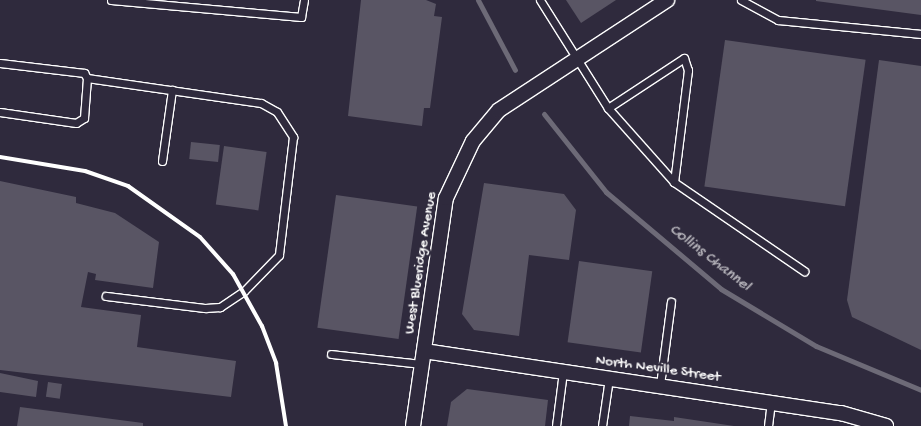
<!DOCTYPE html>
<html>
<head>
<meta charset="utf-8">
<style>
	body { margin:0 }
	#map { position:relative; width:921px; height:426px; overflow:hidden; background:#2f2a3d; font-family:"Gochi Hand",sans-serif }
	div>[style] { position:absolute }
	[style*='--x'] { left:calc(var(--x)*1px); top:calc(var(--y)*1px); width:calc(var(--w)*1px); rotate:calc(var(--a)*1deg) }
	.stream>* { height:5px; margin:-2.5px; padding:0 2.5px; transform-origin:2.5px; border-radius:2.5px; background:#6d6a77 }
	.building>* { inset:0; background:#595564; transform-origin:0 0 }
	.roads { filter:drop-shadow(1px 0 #fff) drop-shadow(-1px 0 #fff) drop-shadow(0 1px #fff) drop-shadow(0 -1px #fff) }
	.service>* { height:7px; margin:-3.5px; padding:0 3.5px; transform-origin:3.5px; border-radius:3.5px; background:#2f2a3d }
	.minor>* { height:14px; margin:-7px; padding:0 7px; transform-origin:7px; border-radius:7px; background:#2f2a3d }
	.rail>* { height:4px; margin:-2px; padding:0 2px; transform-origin:2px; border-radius:2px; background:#fff }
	span { translate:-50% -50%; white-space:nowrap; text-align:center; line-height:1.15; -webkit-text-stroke:4.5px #2f2a3d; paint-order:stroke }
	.street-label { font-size:15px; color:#fff }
	.water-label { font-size:16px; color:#b6b4bb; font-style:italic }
</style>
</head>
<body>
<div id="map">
	<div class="stream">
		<i style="--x:478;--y:0;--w:79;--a:62.1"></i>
		<i style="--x:544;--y:114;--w:100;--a:51.5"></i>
		<i style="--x:606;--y:192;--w:150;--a:40.1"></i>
		<i style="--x:721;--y:289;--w:111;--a:31"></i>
		<i style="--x:816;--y:346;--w:114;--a:22.7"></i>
	</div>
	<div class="building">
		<i style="clip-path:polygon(361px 0,426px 0,436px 4px,434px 16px,442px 17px,430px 108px,424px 108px,422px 126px,348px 116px)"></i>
		<i style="clip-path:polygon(566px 0,616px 0,581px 23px)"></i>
		<i style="clip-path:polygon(921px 0,921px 15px,816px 1px,816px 0)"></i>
		<i style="left:725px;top:40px;width:142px;height:148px;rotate:8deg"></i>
		<i style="clip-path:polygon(879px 60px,921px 66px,921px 350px,852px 317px,847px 300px)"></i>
		<i style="left:191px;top:142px;width:29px;height:17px;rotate:6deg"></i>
		<i style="left:224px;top:146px;width:43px;height:59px;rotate:8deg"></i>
		<i style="clip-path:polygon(0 181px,76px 197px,76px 203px,115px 213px,159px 242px,153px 288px,95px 280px,96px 274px,88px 272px,81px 307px,141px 315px,137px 347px,236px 361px,231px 397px,0 370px)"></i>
		<i style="clip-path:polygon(484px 183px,564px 194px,576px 210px,569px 260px,529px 255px,519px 336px,474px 330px,462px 314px)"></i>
		<i style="left:336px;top:195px;width:82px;height:134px;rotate:8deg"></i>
		<i style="left:579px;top:261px;width:74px;height:82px;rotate:8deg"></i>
		<i style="clip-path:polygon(0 373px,38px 381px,36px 397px,0 392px)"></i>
		<i style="left:48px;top:382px;width:14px;height:15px;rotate:8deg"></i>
		<i style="clip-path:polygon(467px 389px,548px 400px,545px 426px,447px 426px,451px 402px)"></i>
		<i style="clip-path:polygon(20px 407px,143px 423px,143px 426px,17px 426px)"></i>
		<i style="clip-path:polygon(630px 416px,674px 421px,674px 417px,734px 426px,629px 426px)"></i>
	</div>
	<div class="roads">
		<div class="service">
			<i style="--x:111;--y:0;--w:191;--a:5.1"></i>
			<i style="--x:301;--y:17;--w:17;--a:-80"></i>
			<i style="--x:540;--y:0;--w:128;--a:57.8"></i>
			<i style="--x:608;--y:108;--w:91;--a:-33.3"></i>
			<i style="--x:684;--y:58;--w:13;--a:72"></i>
			<i style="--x:688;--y:70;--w:113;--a:97.1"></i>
			<i style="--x:674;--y:182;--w:158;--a:34.4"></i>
			<i style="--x:741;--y:0;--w:42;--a:28.4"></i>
			<i style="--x:778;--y:20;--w:144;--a:5.6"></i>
			<i style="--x:0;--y:63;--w:85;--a:6.8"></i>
			<i style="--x:84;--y:73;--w:6;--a:59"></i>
			<i style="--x:87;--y:78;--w:40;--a:94.3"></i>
			<i style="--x:84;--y:118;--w:9;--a:148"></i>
			<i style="--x:76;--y:123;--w:77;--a:-171.8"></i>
			<i style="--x:87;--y:78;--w:176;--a:8.2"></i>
			<i style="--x:261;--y:103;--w:18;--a:29"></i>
			<i style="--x:277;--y:112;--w:30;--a:57"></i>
			<i style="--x:293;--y:137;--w:119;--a:96.8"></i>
			<i style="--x:279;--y:255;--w:50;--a:134.2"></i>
			<i style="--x:244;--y:291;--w:29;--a:146"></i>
			<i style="--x:220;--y:307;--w:15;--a:176"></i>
			<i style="--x:205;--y:308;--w:100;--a:-173.1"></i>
			<i style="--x:608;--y:108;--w:99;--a:48.3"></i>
			<i style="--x:162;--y:161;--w:72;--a:-82"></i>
			<i style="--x:331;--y:354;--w:92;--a:6.3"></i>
			<i style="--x:660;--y:385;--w:84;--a:-82.5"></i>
			<i style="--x:556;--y:426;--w:55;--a:-82.7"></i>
			<i style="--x:602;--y:426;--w:49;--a:-81.7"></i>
			<i style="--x:768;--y:426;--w:24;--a:-83"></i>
		</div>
		<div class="minor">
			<i style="--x:424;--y:351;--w:422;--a:8.5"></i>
			<i style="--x:841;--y:413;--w:47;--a:16.1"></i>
			<i style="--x:413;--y:426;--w:230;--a:-81.8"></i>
			<i style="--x:446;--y:198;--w:63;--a:-64.7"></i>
			<i style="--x:473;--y:141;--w:40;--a:-50"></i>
			<i style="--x:499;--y:110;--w:201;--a:-33.2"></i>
		</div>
	</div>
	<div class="rail">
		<i style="--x:0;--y:157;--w:86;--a:9.4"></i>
		<i style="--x:85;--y:171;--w:46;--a:19.2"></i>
		<i style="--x:128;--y:186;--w:88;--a:35.3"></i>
		<i style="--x:200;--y:237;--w:50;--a:48.3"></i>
		<i style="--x:233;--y:274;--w:60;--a:60.9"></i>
		<i style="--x:262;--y:326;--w:40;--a:69"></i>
		<i style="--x:276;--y:363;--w:64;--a:81"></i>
	</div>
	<div class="street-label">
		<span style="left:421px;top:263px;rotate:-81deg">West Blueridge Avenue</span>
		<span style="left:658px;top:369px;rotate:8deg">North Neville Street</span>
	</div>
	<div class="water-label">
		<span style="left:709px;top:259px;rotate:38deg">Collins Channel</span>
	</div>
</div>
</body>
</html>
